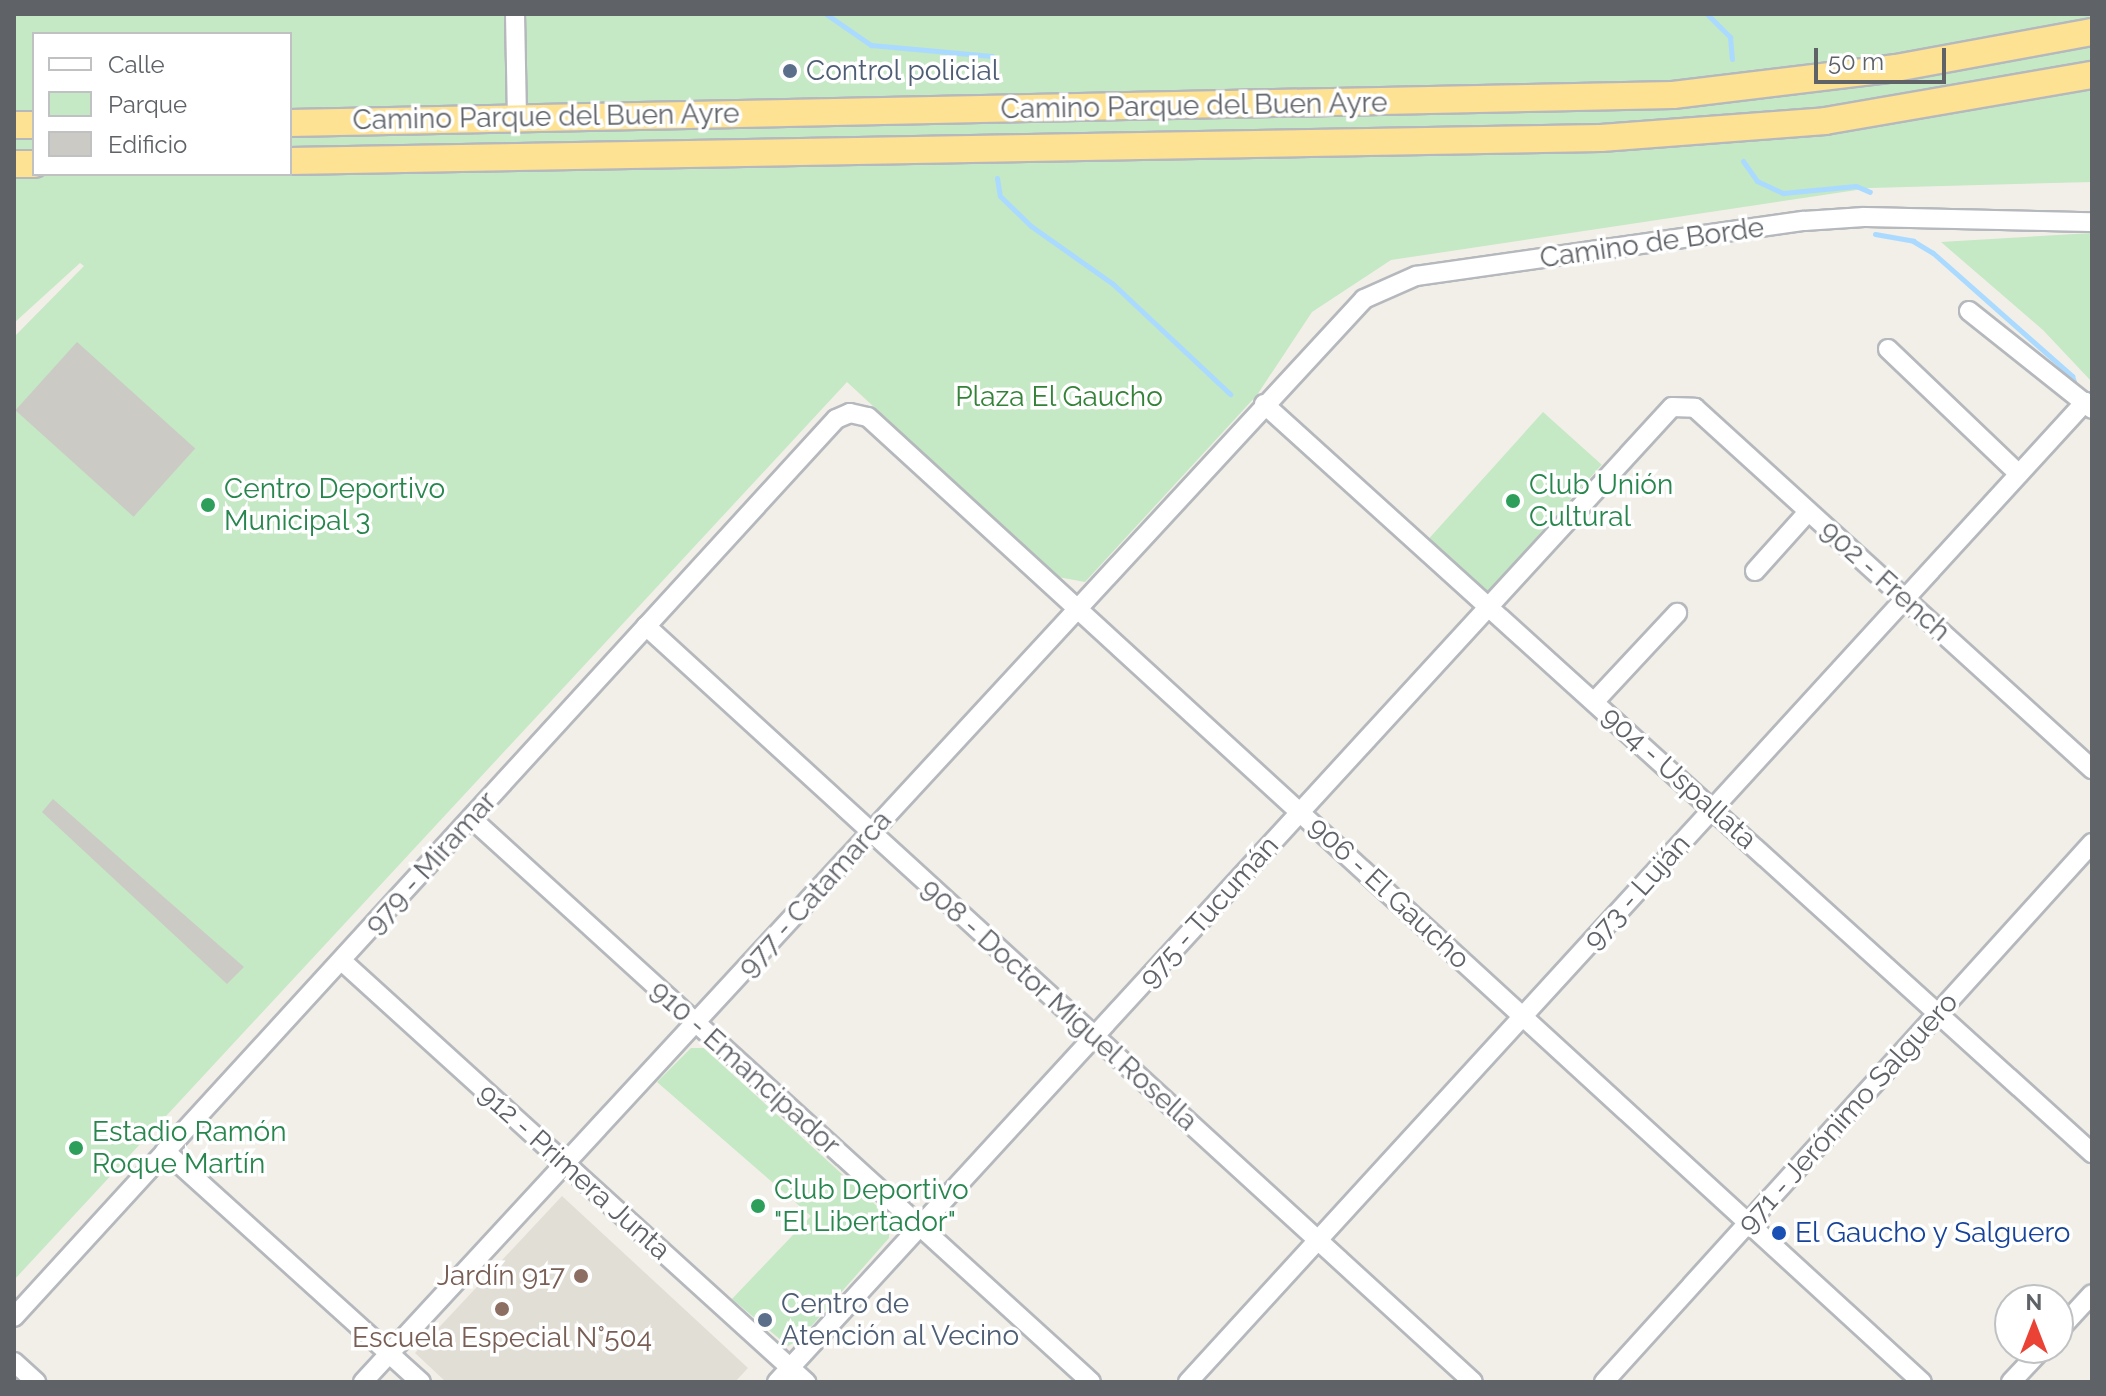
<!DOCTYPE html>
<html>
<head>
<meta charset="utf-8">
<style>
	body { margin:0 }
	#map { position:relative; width:2106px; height:1396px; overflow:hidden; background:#f1efe8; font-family:Raleway,sans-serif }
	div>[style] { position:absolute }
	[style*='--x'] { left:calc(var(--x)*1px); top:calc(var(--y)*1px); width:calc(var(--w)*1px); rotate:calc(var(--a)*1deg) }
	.education>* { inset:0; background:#e1ded6 }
	.green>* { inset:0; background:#c5e8c5; transform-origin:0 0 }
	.stream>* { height:5px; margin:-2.5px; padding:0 2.5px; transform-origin:2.5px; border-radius:2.5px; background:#aadaff }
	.building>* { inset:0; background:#cccac5; transform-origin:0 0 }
	.roads { filter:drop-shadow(2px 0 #b5b8bc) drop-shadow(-2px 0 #b5b8bc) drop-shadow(0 2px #b5b8bc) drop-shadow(0 -2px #b5b8bc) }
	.minor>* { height:18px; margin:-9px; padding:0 9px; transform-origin:9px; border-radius:9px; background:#fff }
	.highway>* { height:26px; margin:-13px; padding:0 13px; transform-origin:13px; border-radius:13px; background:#fde293 }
	.dots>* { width:22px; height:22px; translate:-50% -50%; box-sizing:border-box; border:4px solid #fff; border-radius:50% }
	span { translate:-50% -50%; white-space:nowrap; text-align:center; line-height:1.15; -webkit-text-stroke:7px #fff; paint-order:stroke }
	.service-label { font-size:28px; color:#4e5e75 }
	.left { translate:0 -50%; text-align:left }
	.street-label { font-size:28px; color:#5f6368 }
	.park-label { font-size:28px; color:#348238 }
	.leisure-label { font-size:28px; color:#27864d }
	.transit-label { font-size:28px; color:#164399 }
	.education-label { font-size:28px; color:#785e54 }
	.right { translate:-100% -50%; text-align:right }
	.frame { position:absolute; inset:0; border:16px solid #5f6368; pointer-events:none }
	.legend { position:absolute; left:32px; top:32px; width:260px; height:144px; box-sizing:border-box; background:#fff; border:2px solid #bfc1c3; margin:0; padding:10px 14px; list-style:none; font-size:24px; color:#5f6368 }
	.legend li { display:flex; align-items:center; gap:16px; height:40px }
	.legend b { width:40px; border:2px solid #bfc1c3 }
	.north { position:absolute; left:1994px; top:1284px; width:80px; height:80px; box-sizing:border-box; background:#fff; border:2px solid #bfc1c3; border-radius:50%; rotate:0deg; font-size:22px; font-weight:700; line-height:32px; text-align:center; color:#5f6368 }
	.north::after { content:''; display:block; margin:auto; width:28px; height:36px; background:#ea4335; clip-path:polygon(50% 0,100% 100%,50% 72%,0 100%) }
	.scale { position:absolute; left:1814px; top:48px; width:132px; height:36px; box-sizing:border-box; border:4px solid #5f6368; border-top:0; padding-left:10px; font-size:24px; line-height:28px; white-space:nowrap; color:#5f6368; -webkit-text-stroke:6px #fff; paint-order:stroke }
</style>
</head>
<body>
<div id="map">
	<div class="education">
		<i style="clip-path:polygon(562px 1196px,748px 1368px,735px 1382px,446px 1382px,415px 1353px)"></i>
	</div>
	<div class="green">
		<i style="clip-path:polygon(evenodd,14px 14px,2092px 14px,2092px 182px,1870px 188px,1391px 260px,1312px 312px,1257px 395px,1085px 582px,1058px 577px,847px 382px,14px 1280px,14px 337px,84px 266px,80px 263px,14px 323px,14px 14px,34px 34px,290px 34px,290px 174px,34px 174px,34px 34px)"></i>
		<i style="clip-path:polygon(2092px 233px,2092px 382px,2043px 330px,1941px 242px)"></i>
		<i style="left:1543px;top:412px;width:79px;height:172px;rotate:42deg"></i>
		<i style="clip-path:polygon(691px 1048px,704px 1048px,890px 1218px,889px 1238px,800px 1339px,788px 1346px,732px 1299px,811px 1216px,657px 1082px)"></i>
	</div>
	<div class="stream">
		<i style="--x:826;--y:14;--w:55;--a:34.6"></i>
		<i style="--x:871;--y:45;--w:121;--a:5.2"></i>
		<i style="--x:992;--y:56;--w:19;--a:84"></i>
		<i style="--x:1707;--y:14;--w:33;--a:45"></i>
		<i style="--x:1730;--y:37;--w:22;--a:85"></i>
		<i style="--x:1743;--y:161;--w:24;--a:55"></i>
		<i style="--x:1757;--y:181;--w:29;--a:25"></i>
		<i style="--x:1783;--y:193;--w:73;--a:-5.5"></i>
		<i style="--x:1856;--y:186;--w:15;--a:23"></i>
		<i style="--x:997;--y:178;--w:18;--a:81"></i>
		<i style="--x:1000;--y:196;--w:43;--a:44.1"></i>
		<i style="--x:1031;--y:226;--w:100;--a:35.3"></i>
		<i style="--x:1113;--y:284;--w:161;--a:43.2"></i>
		<i style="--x:1875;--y:234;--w:39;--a:10"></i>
		<i style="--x:1913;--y:241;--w:23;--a:31"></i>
		<i style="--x:1933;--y:253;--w:186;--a:41.5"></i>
		<i style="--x:2072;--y:376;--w:12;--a:70"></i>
	</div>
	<div class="building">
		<i style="left:77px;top:342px;width:159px;height:92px;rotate:42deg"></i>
		<i style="clip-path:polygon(53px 799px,166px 899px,244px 967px,227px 984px,42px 812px)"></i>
	</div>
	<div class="roads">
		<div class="minor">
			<i style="--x:515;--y:14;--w:102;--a:88.9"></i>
			<i style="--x:1969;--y:311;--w:157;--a:38.5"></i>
			<i style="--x:1888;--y:349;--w:181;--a:43.7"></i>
			<i style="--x:1264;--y:404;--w:1117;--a:42.13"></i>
			<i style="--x:1755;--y:571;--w:79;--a:-48.1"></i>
			<i style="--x:646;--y:626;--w:1120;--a:42.43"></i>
			<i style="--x:1594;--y:702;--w:122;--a:-47"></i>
			<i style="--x:471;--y:818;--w:838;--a:42.29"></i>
			<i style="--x:342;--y:961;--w:627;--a:42.22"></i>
			<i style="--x:165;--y:1151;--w:345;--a:42.1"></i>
			<i style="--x:14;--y:1317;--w:1217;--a:-47.53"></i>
			<i style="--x:836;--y:419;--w:15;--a:-23"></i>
			<i style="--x:850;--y:413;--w:18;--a:13"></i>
			<i style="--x:868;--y:417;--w:1429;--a:42.48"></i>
			<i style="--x:2058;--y:1331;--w:50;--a:-47.4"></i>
			<i style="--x:14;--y:1362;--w:30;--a:42"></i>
			<i style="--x:363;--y:1382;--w:1475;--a:-47.25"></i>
			<i style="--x:1364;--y:299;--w:57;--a:-23.9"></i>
			<i style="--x:1416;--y:276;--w:392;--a:-8.1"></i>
			<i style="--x:1804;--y:221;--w:60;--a:-3.8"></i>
			<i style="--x:1864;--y:217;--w:228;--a:1.3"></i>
			<i style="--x:777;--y:1382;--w:1323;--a:-47.45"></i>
			<i style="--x:1672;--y:407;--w:23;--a:2"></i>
			<i style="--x:1695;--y:408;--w:537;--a:42.28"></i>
			<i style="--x:1188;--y:1382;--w:1329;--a:-47.53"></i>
			<i style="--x:1604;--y:1382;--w:727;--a:-47.84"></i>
			<i style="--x:2011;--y:1382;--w:47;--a:-46.7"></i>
		</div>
		<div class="highway">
			<i style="--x:290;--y:123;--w:1383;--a:-1.16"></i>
			<i style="--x:1673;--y:95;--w:225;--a:-6.9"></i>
			<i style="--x:1896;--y:68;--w:199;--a:-10.4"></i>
			<i style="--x:14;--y:125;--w:20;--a:0"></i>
			<i style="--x:290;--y:161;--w:1311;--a:-1.01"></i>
			<i style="--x:1601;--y:138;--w:225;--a:-4.3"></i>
			<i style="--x:1825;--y:121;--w:271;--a:-9.8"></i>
			<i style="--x:14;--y:164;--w:20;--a:0"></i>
		</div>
	</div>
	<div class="dots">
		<i style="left:790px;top:71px;background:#5c6f8a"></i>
		<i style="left:1513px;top:501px;background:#2e9e5b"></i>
		<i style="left:208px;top:505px;background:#2e9e5b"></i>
		<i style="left:76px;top:1148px;background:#2e9e5b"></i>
		<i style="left:758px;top:1206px;background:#2e9e5b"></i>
		<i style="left:1779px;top:1233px;background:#1a4fb4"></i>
		<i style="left:581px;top:1276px;background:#8d6e63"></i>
		<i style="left:502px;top:1309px;background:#8d6e63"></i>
		<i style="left:765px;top:1320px;background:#5c6f8a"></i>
	</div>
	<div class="service-label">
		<span class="left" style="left:806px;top:71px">Control policial</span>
		<span class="left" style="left:781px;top:1320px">Centro de<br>Atención al Vecino</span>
	</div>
	<div class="street-label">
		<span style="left:1194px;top:106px;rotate:-1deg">Camino Parque del Buen Ayre</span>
		<span style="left:546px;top:117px;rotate:-1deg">Camino Parque del Buen Ayre</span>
		<span style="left:1652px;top:243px;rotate:-8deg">Camino de Borde</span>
		<span style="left:1885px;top:581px;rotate:42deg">902 - French</span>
		<span style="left:1679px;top:778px;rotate:42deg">904 - Uspallata</span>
		<span style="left:431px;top:863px;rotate:-48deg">979 - Miramar</span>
		<span style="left:1637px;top:892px;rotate:-48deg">973 - Luján</span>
		<span style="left:1389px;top:893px;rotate:43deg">906 - El Gaucho</span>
		<span style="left:815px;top:894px;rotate:-48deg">977 - Catamarca</span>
		<span style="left:1209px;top:912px;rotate:-48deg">975 - Tucumán</span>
		<span style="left:1059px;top:1005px;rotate:42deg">908 - Doctor Miguel Rosella</span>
		<span style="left:745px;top:1068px;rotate:42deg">910 - Emancipador</span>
		<span style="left:1848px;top:1113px;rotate:-48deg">971 - Jerónimo Salguero</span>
		<span style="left:574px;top:1172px;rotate:42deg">912 - Primera Junta</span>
	</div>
	<div class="park-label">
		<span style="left:1059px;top:397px">Plaza El Gaucho</span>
	</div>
	<div class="leisure-label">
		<span class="left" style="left:1529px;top:501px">Club Unión<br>Cultural</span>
		<span class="left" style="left:224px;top:505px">Centro Deportivo<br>Municipal 3</span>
		<span class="left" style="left:92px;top:1148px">Estadio Ramón<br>Roque Martín</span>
		<span class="left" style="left:774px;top:1206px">Club Deportivo<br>"El Libertador"</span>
	</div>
	<div class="transit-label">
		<span class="left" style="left:1795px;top:1233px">El Gaucho y Salguero</span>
	</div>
	<div class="education-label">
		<span class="right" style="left:565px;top:1276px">Jardín 917</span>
		<span style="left:502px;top:1338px">Escuela Especial N°504</span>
	</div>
	<div class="frame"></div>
	<ul class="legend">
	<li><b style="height:10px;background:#fff"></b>Calle</li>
	<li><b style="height:22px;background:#c5e8c5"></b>Parque</li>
	<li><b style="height:22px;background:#cccac5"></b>Edificio</li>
	</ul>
	<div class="north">N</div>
	<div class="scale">50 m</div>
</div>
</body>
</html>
